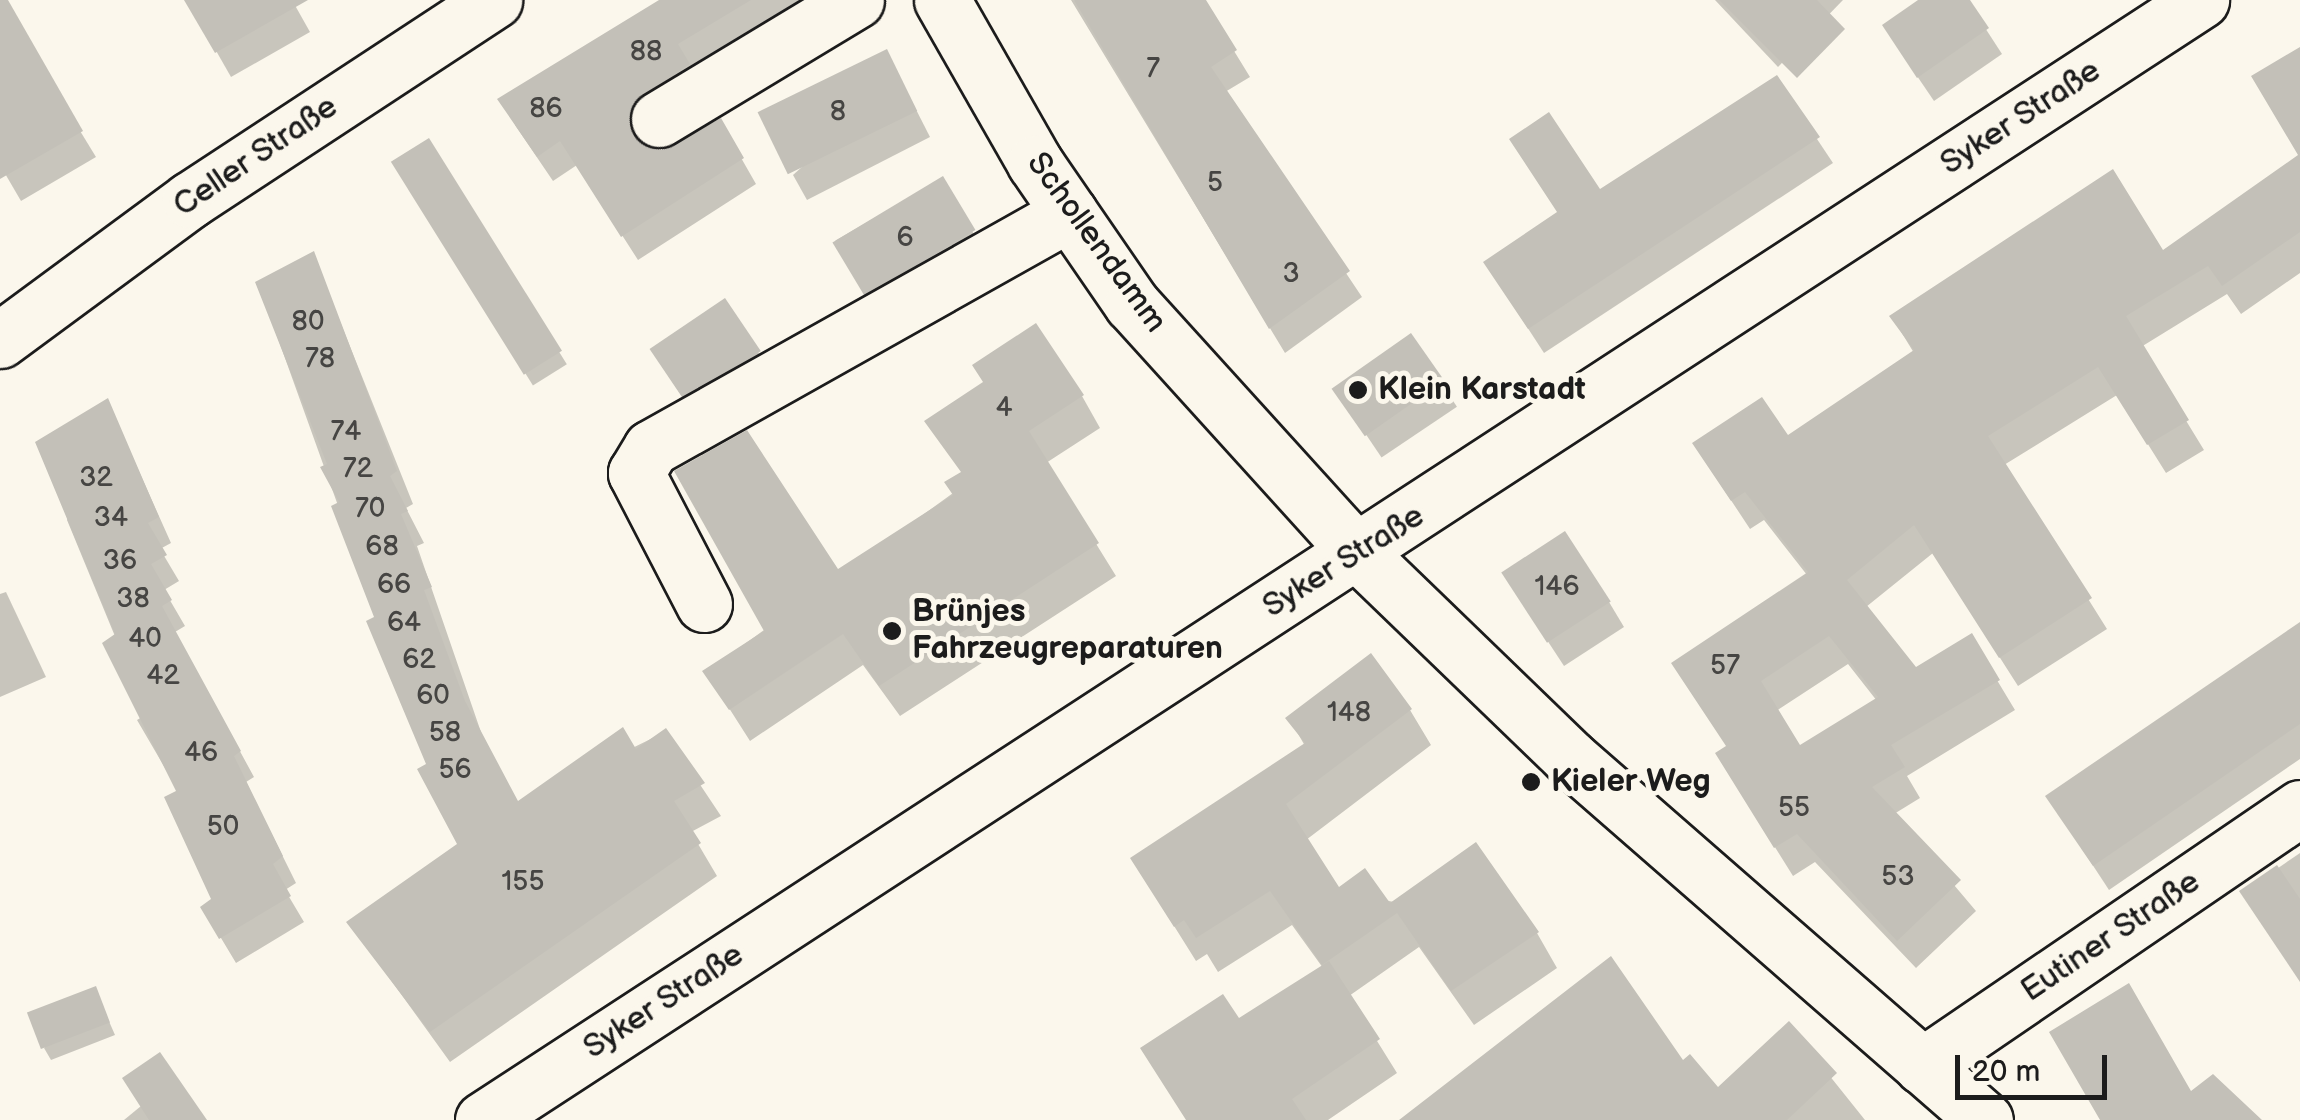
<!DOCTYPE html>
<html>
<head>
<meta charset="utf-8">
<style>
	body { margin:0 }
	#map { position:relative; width:2300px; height:1120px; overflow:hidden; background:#fbf7ec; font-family:"Balsamiq Sans",sans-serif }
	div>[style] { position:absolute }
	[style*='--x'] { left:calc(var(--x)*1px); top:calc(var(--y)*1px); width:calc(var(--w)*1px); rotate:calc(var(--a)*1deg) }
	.shadow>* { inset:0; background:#0003; transform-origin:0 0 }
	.building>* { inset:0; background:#c3c0b8; transform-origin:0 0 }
	.roads { filter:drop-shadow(2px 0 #1c1c1c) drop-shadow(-2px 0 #1c1c1c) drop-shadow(0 2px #1c1c1c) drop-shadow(0 -2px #1c1c1c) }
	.minor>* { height:55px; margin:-27.5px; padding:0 27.5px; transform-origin:27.5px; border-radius:27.5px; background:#fbf7ec }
	.major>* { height:55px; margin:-27.5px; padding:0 27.5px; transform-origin:27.5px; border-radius:27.5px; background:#fbf7ec }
	.dots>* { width:28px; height:28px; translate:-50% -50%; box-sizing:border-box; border:5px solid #fbf7ec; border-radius:50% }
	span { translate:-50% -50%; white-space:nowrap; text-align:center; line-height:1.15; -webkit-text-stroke:10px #fbf7ec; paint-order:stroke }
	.number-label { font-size:28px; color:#464543 }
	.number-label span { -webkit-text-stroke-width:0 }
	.street-label { font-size:32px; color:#1c1c1c }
	.poi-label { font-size:32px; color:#1c1c1c; font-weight:700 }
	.left { translate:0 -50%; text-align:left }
	.scale { position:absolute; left:1955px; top:1055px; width:152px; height:45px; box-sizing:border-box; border:5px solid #1c1c1c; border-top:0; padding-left:12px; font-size:30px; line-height:35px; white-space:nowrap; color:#1c1c1c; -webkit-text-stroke:8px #fbf7ec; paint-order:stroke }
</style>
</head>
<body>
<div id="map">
	<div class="shadow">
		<i style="clip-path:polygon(0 0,96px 157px,21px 201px,0 165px)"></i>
		<i style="clip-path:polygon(187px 0,292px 0,310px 32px,231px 77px)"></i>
		<i style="clip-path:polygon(667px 0,808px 0,642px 144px,659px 153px,720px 121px,756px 184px,638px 260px,577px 165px,553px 181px,515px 125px)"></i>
		<i style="clip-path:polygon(1071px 0,1204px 2px,1250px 77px,1225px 92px,1362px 297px,1285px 353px)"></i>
		<i style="clip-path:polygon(1715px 0,1843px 0,1778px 67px)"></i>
		<i style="clip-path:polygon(1923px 0,1967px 0,2002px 54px,1934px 101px,1900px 51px)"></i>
		<i style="clip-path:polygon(900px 78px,930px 137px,807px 200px,793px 175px)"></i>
		<i style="clip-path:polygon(1787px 94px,1833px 163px,1544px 353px,1501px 287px,1559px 214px)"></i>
		<i style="left:428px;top:142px;width:262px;height:40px;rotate:58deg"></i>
		<i style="clip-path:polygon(evenodd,2300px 157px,2300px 273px,2241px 314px,2227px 294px,2141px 347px,2204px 450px,2166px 473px,2117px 395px,2004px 465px,2107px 629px,2018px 686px,1933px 553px,1866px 607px,1915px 670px,1971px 637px,2015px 710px,1907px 776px,1920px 798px,1894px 814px,1976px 911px,1916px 968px,1815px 862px,1793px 876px,1735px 783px,1728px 748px,1807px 575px,1764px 520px,1750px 529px,1713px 473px,1787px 439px,1914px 353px,1892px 317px,2162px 253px,2300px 157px,1848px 664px,1877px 701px,1799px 749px,1776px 711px,1848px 664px)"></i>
		<i style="left:942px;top:179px;width:90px;height:123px;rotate:60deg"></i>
		<i style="clip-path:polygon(313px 254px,413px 504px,406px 508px,424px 543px,417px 546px,482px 735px,518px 804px,665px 732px,721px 816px,691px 832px,717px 876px,450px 1062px,349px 922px,460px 845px,258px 283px)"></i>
		<i style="left:1410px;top:337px;width:84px;height:91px;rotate:56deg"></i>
		<i style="clip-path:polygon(758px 352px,773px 377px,697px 419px,668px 375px)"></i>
		<i style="clip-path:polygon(1082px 396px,1100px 428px,1046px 463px,1116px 576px,900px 716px,863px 665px,750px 741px,706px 672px,971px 480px,927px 421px)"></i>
		<i style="clip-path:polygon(108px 402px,171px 543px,160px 549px,179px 581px,164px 590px,185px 626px,175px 632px,254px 777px,246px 782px,296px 883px,285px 890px,304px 922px,236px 963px,203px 908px,215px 900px,179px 792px,137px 720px,147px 714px,67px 520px)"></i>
		<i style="clip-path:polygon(6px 592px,46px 677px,0 697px,0 594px)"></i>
		<i style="clip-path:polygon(1520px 599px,1609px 602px,1624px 627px,1564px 666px)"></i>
		<i style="clip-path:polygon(2300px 625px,2300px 759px,2109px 890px,2048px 797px)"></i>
		<i style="clip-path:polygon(1410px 710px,1431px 745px,1306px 840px,1338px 890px,1537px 933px,1557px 968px,1474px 1025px,1419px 947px,1349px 996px,1397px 1073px,1328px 1120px,1187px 1120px,1238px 1021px,1323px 968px,1292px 925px,1218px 972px,1207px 954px,1196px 961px,1154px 894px,1305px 746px,1289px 718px)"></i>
		<i style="clip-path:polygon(2300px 853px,2300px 980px,2243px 892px)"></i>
		<i style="clip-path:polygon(95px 989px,115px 1035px,51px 1060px,44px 1048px)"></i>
		<i style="clip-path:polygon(1789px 1025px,1865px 1120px,1403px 1120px,1683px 1064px,1718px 1090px)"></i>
		<i style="clip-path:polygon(141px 1106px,203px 1120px,124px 1120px)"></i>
	</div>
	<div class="building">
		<i style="clip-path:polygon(0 0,8px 0,83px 131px,0 179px)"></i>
		<i style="clip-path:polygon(184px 0,308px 0,215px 53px)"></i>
		<i style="clip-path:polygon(659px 0,751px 0,678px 44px,690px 64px,632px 103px,632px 134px,661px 150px,721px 118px,744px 158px,621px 237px,560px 141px,537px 157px,497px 99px)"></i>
		<i style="clip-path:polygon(1074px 0,1206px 0,1237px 50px,1211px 67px,1350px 271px,1269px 329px)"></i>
		<i style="clip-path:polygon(1719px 0,1817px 0,1845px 29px,1797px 78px)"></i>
		<i style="clip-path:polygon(1918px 0,1970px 0,1989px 28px,1917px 78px,1882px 25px)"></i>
		<i style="clip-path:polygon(evenodd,2300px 47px,2300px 232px,2222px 286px,2208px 266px,2126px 316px,2189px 420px,2147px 445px,2098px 367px,1988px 436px,2092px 598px,1999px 658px,1914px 525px,1847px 580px,1916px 667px,1972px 633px,2000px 680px,1891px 745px,1905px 767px,1872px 787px,1961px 880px,1897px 941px,1797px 834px,1774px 848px,1715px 753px,1726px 746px,1671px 663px,1808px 572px,1745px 492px,1731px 501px,1692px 443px,1762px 397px,1788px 435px,1914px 350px,1889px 316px,2113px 169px,2163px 250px,2298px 155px,2251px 76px,2300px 47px,1829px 636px,1878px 697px,1800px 745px,1761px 681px,1829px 636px)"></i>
		<i style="left:887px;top:49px;width:69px;height:144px;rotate:64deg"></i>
		<i style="clip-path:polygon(1777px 75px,1820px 137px,1528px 329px,1483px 262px,1557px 212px,1509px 139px,1549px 112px,1600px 189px)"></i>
		<i style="left:429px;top:138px;width:251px;height:45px;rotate:58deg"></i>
		<i style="left:943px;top:176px;width:63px;height:129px;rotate:59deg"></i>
		<i style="clip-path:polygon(314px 251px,397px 471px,390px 476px,408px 511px,401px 514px,432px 587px,424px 590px,465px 701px,518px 801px,623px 727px,636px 749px,666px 728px,705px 783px,674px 801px,701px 843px,430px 1032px,346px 922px,457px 844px,417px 769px,426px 764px,366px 621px,374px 617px,331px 506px,339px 502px,320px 467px,327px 464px,255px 282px)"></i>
		<i style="left:725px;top:298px;width:64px;height:91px;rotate:56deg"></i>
		<i style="clip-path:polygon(1036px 323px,1084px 395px,1029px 431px,1099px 543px,879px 686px,843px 634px,729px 710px,702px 671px,764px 631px,674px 471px,747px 430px,838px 569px,953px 495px,944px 482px,961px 472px,924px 421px,983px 382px,972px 365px)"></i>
		<i style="left:1411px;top:333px;width:58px;height:97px;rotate:55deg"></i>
		<i style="clip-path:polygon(108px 398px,159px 517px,148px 523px,167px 555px,151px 564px,172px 600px,162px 606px,241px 751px,234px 756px,283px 856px,273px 864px,291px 896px,219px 939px,200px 907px,211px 899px,164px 797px,176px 791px,102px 643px,115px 634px,35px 442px)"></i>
		<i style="left:1565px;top:531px;width:84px;height:76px;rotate:57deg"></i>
		<i style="clip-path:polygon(2300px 622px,2300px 724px,2093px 866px,2045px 796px)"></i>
		<i style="clip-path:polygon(1371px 653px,1412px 709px,1286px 804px,1339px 887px,1365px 868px,1390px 903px,1476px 842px,1539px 932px,1451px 991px,1397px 913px,1322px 965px,1270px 891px,1196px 938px,1184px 920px,1174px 927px,1130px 858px,1305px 743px,1285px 718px)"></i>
		<i style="clip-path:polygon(2277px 865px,2300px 899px,2300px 982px,2239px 891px)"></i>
		<i style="clip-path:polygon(1611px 956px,1683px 1060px,1690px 1054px,1718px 1087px,1789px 1021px,1837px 1073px,1787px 1120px,1399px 1120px)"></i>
		<i style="clip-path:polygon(1329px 961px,1380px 1039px,1292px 1099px,1306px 1120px,1186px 1120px,1140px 1048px,1223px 994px,1239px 1018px)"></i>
		<i style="clip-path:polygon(2129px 983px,2191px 1091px,2213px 1074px,2262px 1120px,2100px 1120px,2049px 1032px)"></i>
		<i style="left:96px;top:986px;width:39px;height:74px;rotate:69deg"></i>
		<i style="clip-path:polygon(160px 1052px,207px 1120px,149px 1120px,122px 1078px)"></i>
	</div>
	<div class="roads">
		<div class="minor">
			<i style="--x:942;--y:0;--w:188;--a:60.3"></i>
			<i style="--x:1035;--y:163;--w:171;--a:55.5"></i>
			<i style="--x:1132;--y:304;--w:338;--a:47.8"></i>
			<i style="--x:1359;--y:554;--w:292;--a:44"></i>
			<i style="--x:1569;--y:757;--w:552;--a:41.11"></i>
			<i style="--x:659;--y:119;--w:230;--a:-31.1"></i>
			<i style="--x:0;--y:340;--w:236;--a:-36.4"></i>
			<i style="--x:190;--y:200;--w:364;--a:-33.3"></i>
			<i style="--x:704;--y:604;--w:148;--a:-117.4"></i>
			<i style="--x:636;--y:473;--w:29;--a:-59"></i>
			<i style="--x:651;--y:448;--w:480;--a:-29.3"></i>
			<i style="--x:1922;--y:1066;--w:458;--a:-34.3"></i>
		</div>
		<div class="major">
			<i style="--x:483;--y:1120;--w:2051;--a:-33.1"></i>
		</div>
	</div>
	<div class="dots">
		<i style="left:1358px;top:390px;background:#1c1c1c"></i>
		<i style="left:892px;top:631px;background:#1c1c1c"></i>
		<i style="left:1531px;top:782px;background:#1c1c1c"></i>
	</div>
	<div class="number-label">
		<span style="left:646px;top:52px">88</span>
		<span style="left:1153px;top:69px">7</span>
		<span style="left:546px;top:109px">86</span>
		<span style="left:838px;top:112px">8</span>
		<span style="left:1215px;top:183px">5</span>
		<span style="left:905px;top:238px">6</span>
		<span style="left:1291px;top:274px">3</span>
		<span style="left:308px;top:322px">80</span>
		<span style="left:320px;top:359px">78</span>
		<span style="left:1004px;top:408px">4</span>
		<span style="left:346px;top:432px">74</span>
		<span style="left:358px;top:469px">72</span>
		<span style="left:96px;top:478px">32</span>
		<span style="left:370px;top:509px">70</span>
		<span style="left:111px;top:518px">34</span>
		<span style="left:382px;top:547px">68</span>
		<span style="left:120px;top:561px">36</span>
		<span style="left:394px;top:585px">66</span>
		<span style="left:1557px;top:587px">146</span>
		<span style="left:133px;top:599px">38</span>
		<span style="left:404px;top:623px">64</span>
		<span style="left:145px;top:639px">40</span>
		<span style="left:419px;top:660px">62</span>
		<span style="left:1725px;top:666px">57</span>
		<span style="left:163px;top:676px">42</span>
		<span style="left:433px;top:696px">60</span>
		<span style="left:1349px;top:713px">148</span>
		<span style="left:445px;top:733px">58</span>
		<span style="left:201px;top:753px">46</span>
		<span style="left:455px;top:770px">56</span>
		<span style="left:1794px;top:808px">55</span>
		<span style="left:223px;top:827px">50</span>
		<span style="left:1898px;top:877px">53</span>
		<span style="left:523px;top:882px">155</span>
	</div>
	<div class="street-label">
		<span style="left:2021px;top:118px;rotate:-33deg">Syker Straße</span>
		<span style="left:256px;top:157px;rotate:-34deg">Celler Straße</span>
		<span style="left:1096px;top:243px;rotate:54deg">Schollendamm</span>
		<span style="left:1344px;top:562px;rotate:-32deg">Syker Straße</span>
		<span style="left:2111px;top:937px;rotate:-34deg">Eutiner Straße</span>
		<span style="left:664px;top:1002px;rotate:-33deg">Syker Straße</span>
	</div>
	<div class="poi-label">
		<span class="left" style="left:1378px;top:390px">Klein Karstadt</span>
		<span class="left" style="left:912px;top:631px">Brünjes<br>Fahrzeugreparaturen</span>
		<span class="left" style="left:1551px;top:782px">Kieler Weg</span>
	</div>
	<div class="scale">20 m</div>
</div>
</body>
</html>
